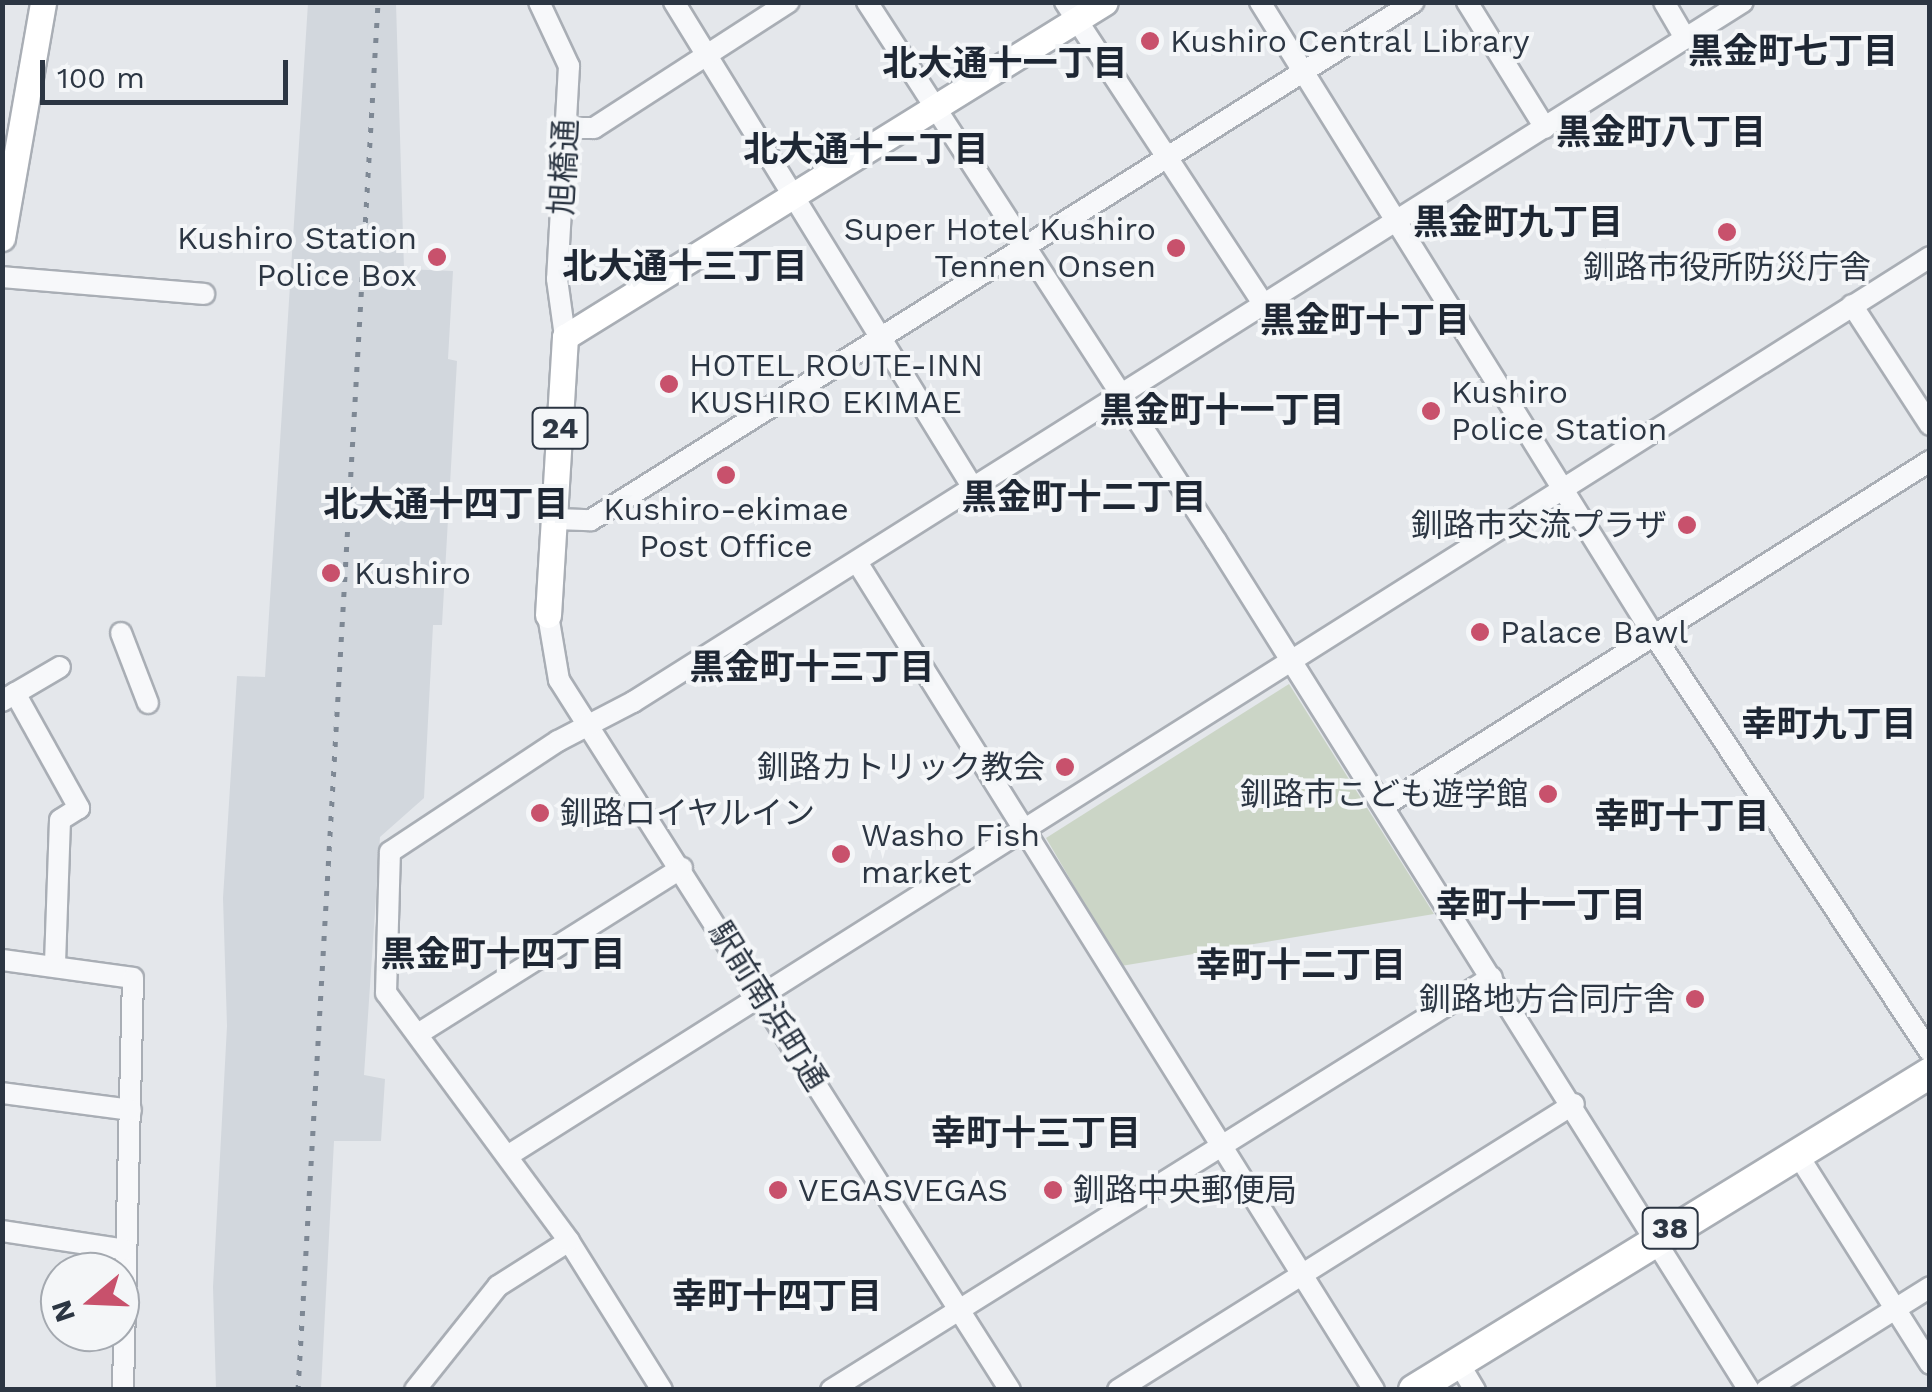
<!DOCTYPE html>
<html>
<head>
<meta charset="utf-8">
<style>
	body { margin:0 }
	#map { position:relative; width:1932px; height:1392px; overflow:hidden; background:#e4e7eb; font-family:"Work Sans","Noto Sans JP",sans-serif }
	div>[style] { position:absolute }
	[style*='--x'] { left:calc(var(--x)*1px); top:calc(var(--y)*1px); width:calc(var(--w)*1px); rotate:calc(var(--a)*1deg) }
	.built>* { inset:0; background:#d2d7dd }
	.green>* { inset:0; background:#cbd5c6 }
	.roads { filter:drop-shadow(2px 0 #a9aeb5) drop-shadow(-2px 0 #a9aeb5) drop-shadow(0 2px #a9aeb5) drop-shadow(0 -2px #a9aeb5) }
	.minor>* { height:20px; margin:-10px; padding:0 10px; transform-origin:10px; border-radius:10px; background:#f7f8fa }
	.major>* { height:25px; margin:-12.5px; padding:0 12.5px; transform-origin:12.5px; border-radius:12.5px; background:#fff }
	.highway>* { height:30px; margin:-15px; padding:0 15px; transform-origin:15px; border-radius:15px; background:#fff }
	.rail>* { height:5px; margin-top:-2.5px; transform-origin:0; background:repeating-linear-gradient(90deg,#7e8894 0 5px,transparent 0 15px) }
	.dots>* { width:28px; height:28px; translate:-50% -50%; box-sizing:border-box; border:5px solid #f4f6f8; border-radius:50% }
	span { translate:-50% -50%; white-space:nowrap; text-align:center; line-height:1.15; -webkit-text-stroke:8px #f4f6f8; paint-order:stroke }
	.shield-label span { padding:2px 8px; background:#f4f6f8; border:2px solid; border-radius:8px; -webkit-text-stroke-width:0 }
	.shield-label { font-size:30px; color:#2c3643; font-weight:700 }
	.poi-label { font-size:32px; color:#2c3643 }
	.left { translate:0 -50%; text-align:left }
	.right { translate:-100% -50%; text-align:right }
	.street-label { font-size:32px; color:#2c3643 }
	.neighbourhood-label { font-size:35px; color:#1e2734; font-weight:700 }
	.frame { position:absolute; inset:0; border:5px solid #2c3643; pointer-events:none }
	.north { position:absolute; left:40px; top:1252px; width:100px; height:100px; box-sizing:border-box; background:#f4f6f8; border:2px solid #a4a9b0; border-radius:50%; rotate:251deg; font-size:28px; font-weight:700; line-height:40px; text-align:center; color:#2c3643 }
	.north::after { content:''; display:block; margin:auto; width:35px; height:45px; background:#c8516c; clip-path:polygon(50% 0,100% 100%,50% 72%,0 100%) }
	.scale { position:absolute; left:40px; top:60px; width:248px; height:45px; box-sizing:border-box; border:5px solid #2c3643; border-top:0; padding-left:12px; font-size:30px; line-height:35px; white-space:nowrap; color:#2c3643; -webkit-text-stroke:8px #f4f6f8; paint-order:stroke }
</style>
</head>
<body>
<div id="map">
	<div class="built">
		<i style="clip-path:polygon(308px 3px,396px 3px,404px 269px,453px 271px,448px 359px,457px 361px,442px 625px,433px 625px,424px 798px,380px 837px,364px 1075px,385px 1079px,381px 1141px,334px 1141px,321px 1389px,216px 1389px,213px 1287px,227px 1026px,223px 898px,237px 676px,265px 677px)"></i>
	</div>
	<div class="green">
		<i style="clip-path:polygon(1289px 684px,1434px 914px,1121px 966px,1046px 838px)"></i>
	</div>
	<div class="roads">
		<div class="minor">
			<i style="--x:539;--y:2;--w:71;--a:64.9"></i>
			<i style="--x:569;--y:66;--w:213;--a:93.2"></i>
			<i style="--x:557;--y:279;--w:59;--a:82.1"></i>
			<i style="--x:674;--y:2;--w:571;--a:58.4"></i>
			<i style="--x:867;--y:2;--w:642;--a:57.08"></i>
			<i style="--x:1216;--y:541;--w:1002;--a:57.88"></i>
			<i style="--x:1065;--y:2;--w:361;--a:56.7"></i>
			<i style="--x:1260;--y:2;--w:744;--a:58.13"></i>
			<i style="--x:1653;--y:634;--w:501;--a:56.47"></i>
			<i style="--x:1467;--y:2;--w:148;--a:58.2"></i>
			<i style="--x:1664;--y:2;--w:42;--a:59.7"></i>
			<i style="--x:567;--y:128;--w:27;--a:0"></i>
			<i style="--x:594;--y:128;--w:232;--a:-32.9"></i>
			<i style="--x:2;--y:277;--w:203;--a:4.8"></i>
			<i style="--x:1852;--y:305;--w:143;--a:57"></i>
			<i style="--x:555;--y:519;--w:36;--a:2"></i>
			<i style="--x:591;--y:520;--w:972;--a:-32.19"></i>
			<i style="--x:857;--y:562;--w:976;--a:58.02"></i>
			<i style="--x:548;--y:615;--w:66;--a:80.4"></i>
			<i style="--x:559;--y:680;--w:841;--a:57.58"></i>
			<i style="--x:121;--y:633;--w:75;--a:68.9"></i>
			<i style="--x:15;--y:693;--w:132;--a:60.9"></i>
			<i style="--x:79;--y:808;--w:22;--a:148"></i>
			<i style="--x:60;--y:820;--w:146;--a:92"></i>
			<i style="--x:2;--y:701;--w:67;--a:-30.4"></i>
			<i style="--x:1384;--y:806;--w:646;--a:-32.29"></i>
			<i style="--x:2;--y:960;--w:132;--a:7.8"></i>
			<i style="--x:133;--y:978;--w:412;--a:91.4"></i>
			<i style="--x:418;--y:1034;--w:312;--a:-32.2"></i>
			<i style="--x:2;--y:1093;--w:130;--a:7.5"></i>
			<i style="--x:509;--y:1155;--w:1681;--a:-32.29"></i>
			<i style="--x:1798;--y:1155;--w:247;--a:57.7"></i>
			<i style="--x:2;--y:1231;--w:125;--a:8.7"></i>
			<i style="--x:1458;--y:1362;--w:33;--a:59"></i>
			<i style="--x:415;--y:1390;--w:133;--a:-51.4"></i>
			<i style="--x:498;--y:1286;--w:84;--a:-32.4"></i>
			<i style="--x:662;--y:1390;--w:176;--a:-122"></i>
			<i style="--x:569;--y:1241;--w:308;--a:-126.4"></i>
			<i style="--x:386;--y:993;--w:141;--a:-88.4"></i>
			<i style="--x:390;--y:852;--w:201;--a:-33.5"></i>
			<i style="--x:558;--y:741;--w:85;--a:-27.5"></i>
			<i style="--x:633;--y:702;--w:1312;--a:-32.24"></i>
			<i style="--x:831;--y:1390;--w:779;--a:-32"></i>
			<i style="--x:1118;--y:1390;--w:538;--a:-32.1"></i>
			<i style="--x:1766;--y:1390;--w:194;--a:-32.1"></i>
		</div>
		<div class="major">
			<i style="--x:2;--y:238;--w:240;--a:-80.1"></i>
			<i style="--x:548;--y:615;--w:279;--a:-86.5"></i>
			<i style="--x:565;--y:337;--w:635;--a:-31.81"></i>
		</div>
		<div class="highway">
			<i style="--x:1414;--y:1390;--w:606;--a:-31.56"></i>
		</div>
	</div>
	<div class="rail">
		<i style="--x:298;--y:1390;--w:1390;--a:-86.7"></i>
	</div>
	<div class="dots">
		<i style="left:1150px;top:41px;background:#c8516c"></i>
		<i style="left:1727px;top:232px;background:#c8516c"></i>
		<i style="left:1176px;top:248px;background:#c8516c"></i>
		<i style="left:437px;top:257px;background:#c8516c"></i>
		<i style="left:669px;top:384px;background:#c8516c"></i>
		<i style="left:1431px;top:411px;background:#c8516c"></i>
		<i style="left:726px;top:475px;background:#c8516c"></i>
		<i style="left:1687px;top:525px;background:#c8516c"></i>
		<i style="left:331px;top:573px;background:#c8516c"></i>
		<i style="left:1480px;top:632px;background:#c8516c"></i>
		<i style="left:1065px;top:767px;background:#c8516c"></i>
		<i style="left:1548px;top:794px;background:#c8516c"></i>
		<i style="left:540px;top:813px;background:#c8516c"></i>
		<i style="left:841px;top:854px;background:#c8516c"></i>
		<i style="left:1695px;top:999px;background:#c8516c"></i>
		<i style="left:778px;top:1190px;background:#c8516c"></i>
		<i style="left:1053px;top:1190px;background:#c8516c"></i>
	</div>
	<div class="shield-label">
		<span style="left:560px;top:428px">24</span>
		<span style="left:1670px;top:1228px">38</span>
	</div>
	<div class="poi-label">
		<span class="left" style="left:1170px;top:41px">Kushiro Central Library</span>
		<span class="right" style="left:1156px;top:248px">Super Hotel Kushiro<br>Tennen Onsen</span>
		<span class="right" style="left:417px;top:257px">Kushiro Station<br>Police Box</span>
		<span style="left:1727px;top:267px">釧路市役所防災庁舎</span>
		<span class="left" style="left:689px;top:384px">HOTEL ROUTE-INN<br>KUSHIRO EKIMAE</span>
		<span class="left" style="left:1451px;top:411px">Kushiro<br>Police Station</span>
		<span style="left:726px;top:528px">Kushiro-ekimae<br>Post Office</span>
		<span class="right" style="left:1667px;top:525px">釧路市交流プラザ</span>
		<span class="left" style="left:354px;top:573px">Kushiro</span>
		<span class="left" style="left:1500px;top:632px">Palace Bawl</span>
		<span class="right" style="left:1045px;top:767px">釧路カトリック教会</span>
		<span class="right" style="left:1528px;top:794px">釧路市こども遊学館</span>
		<span class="left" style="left:560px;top:813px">釧路ロイヤルイン</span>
		<span class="left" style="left:861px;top:854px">Washo Fish<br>market</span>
		<span class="right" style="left:1675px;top:999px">釧路地方合同庁舎</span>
		<span class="left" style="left:798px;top:1190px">VEGASVEGAS</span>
		<span class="left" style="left:1073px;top:1190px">釧路中央郵便局</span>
	</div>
	<div class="street-label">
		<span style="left:564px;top:167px;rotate:-87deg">旭橋通</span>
		<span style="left:768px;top:1006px;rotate:58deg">駅前南浜町通</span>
	</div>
	<div class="neighbourhood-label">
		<span style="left:1793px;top:51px">黒金町七丁目</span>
		<span style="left:1005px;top:63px">北大通十一丁目</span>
		<span style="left:1661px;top:132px">黒金町八丁目</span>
		<span style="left:866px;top:149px">北大通十二丁目</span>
		<span style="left:1518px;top:222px">黒金町九丁目</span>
		<span style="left:685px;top:266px">北大通十三丁目</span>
		<span style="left:1365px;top:320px">黒金町十丁目</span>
		<span style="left:1222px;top:410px">黒金町十一丁目</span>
		<span style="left:1084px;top:497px">黒金町十二丁目</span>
		<span style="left:446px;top:504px">北大通十四丁目</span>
		<span style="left:812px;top:667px">黒金町十三丁目</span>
		<span style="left:1829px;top:724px">幸町九丁目</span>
		<span style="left:1682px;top:816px">幸町十丁目</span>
		<span style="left:1541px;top:905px">幸町十一丁目</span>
		<span style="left:503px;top:954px">黒金町十四丁目</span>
		<span style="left:1301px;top:965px">幸町十二丁目</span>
		<span style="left:1036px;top:1133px">幸町十三丁目</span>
		<span style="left:777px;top:1296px">幸町十四丁目</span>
	</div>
	<div class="frame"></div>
	<div class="north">N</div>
	<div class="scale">100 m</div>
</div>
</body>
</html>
